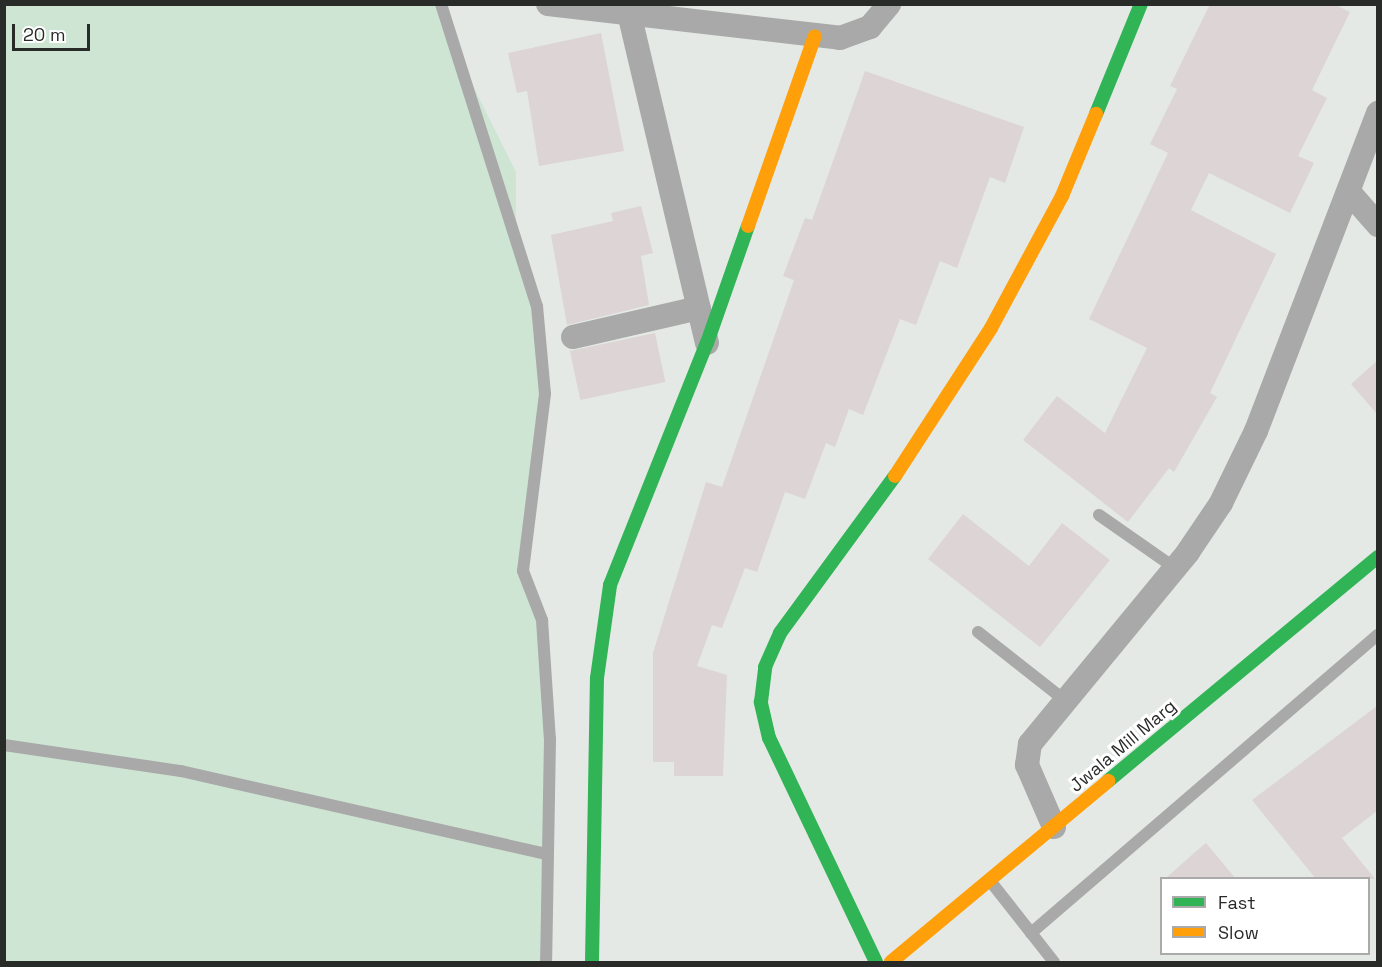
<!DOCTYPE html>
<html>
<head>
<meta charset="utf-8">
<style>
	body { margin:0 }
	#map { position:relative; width:1382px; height:967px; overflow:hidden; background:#e4e9e6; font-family:"Space Grotesk",sans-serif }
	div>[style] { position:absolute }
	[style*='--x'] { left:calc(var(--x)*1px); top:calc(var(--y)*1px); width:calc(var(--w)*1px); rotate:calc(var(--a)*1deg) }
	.green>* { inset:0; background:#cfe5d4 }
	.building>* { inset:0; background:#dcd4d5; transform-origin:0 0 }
	.lane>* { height:12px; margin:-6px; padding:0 6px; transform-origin:6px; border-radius:6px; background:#a8a9a8 }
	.street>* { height:24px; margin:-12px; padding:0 12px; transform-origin:12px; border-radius:12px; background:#a8a9a8 }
	.fast>* { height:14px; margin:-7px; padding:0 7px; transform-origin:7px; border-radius:7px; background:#30b455 }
	.slow>* { height:14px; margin:-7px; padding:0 7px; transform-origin:7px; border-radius:7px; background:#ff9f0a }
	span { translate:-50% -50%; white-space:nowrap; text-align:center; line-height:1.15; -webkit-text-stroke:6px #fff; paint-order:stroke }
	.street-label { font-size:18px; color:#292b29 }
	.frame { position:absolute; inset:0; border:6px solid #292b29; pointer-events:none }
	.legend { position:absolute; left:1160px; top:877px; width:210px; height:78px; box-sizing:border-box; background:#fff; border:2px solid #a9aaa9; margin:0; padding:8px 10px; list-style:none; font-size:18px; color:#292b29 }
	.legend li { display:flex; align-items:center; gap:12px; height:30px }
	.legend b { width:30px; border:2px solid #a9aaa9 }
	.scale { position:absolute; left:12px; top:24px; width:78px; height:27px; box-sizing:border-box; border:3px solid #292b29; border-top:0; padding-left:8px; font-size:18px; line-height:21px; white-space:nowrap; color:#292b29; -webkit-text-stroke:4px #fff; paint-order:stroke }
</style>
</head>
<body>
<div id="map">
	<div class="green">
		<i style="clip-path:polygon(5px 5px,441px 5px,448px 36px,516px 172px,516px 240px,537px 306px,545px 394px,523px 571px,542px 620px,550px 739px,546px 962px,5px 962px)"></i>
	</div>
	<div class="building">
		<i style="clip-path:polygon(1210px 4px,1334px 4px,1350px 12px,1312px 90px,1327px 98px,1298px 156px,1314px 163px,1290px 213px,1209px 173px,1191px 210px,1276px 254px,1210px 393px,1217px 397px,1174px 472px,1169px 468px,1128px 522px,1023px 440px,1057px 396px,1105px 433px,1147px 348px,1089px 319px,1168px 153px,1150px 144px,1177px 89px,1170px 86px)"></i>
		<i style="clip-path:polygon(601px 33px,624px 151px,539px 166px,527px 91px,517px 93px,508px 53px)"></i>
		<i style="clip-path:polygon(865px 71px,1024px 127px,1005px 183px,990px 177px,957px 268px,940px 261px,916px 325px,900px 319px,863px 415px,849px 409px,835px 447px,826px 443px,805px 499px,785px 492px,757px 572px,745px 568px,722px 628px,712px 625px,697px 666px,727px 675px,723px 776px,674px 776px,674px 762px,653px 762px,653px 653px,706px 482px,722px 487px,794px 280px,783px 276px,805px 218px,812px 220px)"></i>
		<i style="clip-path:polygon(641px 206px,653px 253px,641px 256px,649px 305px,567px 325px,551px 235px,613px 221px,611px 213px)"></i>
		<i style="left:655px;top:333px;width:50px;height:87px;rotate:78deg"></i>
		<i style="clip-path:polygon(1377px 361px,1377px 414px,1351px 384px)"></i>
		<i style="clip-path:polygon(963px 514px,1029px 566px,1062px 523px,1110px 560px,1040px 647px,928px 559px)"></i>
		<i style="clip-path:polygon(1377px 706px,1377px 811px,1342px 838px,1375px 879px,1316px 879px,1252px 800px)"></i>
		<i style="clip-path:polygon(1206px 843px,1236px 879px,1165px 879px,1194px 853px)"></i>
	</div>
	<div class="lane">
		<i style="--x:441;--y:4;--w:317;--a:72.4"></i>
		<i style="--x:537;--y:306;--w:88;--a:84.8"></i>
		<i style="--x:545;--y:394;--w:178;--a:97.1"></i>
		<i style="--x:523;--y:571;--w:53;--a:68.8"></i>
		<i style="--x:542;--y:620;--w:119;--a:86.2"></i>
		<i style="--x:550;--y:739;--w:223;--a:91"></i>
		<i style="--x:1099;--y:515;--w:93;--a:34.9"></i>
		<i style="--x:978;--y:632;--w:108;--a:38.2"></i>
		<i style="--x:4;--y:745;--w:179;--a:8.4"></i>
		<i style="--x:181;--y:771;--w:374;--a:12.8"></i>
		<i style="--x:991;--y:882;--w:102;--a:51.8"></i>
		<i style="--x:1031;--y:933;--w:457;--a:-40.7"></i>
	</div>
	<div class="street">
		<i style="--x:548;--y:4;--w:294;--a:6.6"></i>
		<i style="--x:840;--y:38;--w:32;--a:-20"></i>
		<i style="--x:870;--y:27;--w:30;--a:-50"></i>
		<i style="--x:629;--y:13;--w:339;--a:76.7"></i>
		<i style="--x:1349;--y:192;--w:44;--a:48.7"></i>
		<i style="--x:573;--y:337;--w:129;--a:-13"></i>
		<i style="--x:1054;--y:827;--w:68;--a:-113.5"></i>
		<i style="--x:1027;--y:765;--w:21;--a:-82"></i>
		<i style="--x:1030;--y:744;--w:249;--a:-50.5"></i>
		<i style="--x:1188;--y:552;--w:59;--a:-56"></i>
		<i style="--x:1221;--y:503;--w:80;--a:-64.1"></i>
		<i style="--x:1256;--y:431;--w:341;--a:-69"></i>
	</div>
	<div class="fast">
		<i style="--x:1096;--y:114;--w:119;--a:-67.8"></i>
		<i style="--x:1108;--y:781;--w:351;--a:-39.7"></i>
		<i style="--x:592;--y:962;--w:284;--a:-89"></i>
		<i style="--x:597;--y:678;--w:94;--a:-82"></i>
		<i style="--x:610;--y:585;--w:261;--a:-68.2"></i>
		<i style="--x:707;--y:343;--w:124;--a:-70.7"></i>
		<i style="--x:876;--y:962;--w:248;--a:-115.5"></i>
		<i style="--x:769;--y:738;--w:37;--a:-103"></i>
		<i style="--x:761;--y:702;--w:35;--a:-83"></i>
		<i style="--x:765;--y:667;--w:37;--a:-66"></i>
		<i style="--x:780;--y:633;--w:195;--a:-53.8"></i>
	</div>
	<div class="slow">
		<i style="--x:748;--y:226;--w:201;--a:-70.6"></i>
		<i style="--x:895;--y:476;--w:176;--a:-57"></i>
		<i style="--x:991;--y:328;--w:150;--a:-61.7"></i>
		<i style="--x:1062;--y:196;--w:89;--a:-67.5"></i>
		<i style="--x:891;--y:962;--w:283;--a:-39.8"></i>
	</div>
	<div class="street-label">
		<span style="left:1123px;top:746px;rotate:-40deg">Jwala Mill Marg</span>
	</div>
	<div class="frame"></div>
	<ul class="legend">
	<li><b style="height:8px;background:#30b455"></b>Fast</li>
	<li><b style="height:8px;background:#ff9f0a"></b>Slow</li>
	</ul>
	<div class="scale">20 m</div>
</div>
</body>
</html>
